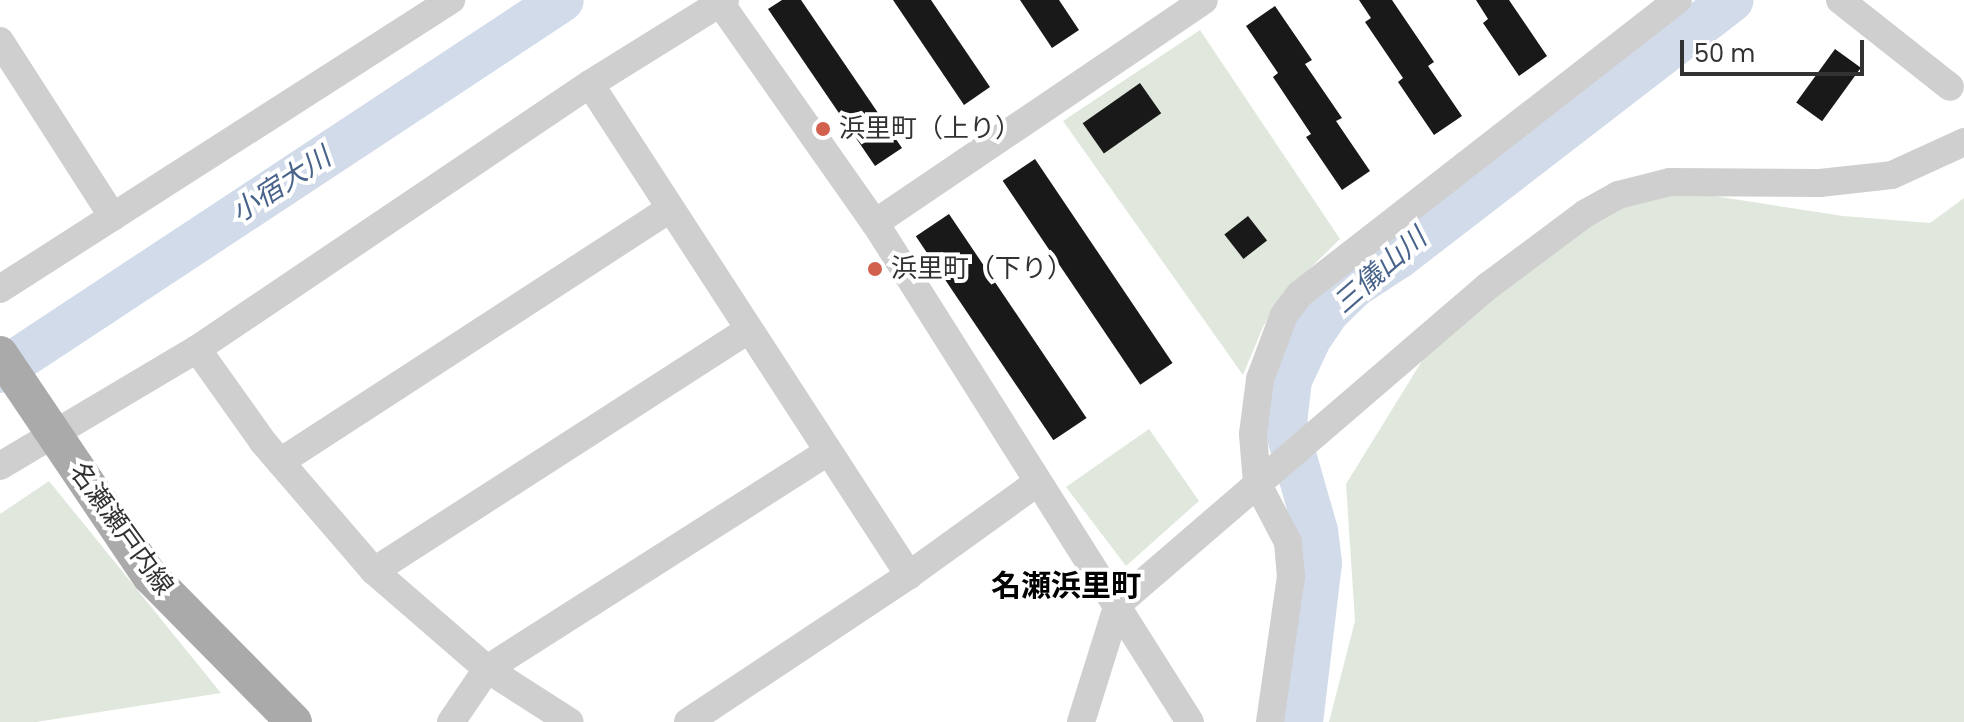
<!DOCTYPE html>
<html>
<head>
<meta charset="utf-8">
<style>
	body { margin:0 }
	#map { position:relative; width:1964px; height:722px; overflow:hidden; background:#fff; font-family:Poppins,"Noto Sans JP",sans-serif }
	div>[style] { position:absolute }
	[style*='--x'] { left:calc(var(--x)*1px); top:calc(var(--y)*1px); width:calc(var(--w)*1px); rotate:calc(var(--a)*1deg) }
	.green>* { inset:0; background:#e0e8dd }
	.river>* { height:44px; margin:-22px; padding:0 22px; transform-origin:22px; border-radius:22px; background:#d2dbea }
	.building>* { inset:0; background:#191919; transform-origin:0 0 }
	.minor>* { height:28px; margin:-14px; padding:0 14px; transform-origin:14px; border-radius:14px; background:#cfcfcf }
	.major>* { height:36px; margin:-18px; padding:0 18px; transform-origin:18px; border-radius:18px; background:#aaa }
	.dots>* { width:22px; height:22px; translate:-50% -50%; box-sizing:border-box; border:4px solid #fff; border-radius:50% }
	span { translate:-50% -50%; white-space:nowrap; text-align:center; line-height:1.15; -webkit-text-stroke:8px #fff; paint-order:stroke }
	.poi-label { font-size:26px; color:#323232 }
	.left { translate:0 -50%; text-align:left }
	.street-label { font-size:26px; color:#323232 }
	.water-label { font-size:28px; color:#49638b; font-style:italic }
	.quarter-label { font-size:30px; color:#000; font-weight:700 }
	.scale { position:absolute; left:1680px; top:40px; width:184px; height:36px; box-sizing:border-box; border:4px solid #323232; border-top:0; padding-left:10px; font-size:24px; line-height:28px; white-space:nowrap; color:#323232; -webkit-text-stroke:6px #fff; paint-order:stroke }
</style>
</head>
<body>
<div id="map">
	<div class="green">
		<i style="clip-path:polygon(1200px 30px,1340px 239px,1282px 296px,1263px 327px,1243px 375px,1063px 121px)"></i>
		<i style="clip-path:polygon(1650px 186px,1843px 216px,1930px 223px,1964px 198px,1964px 722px,1329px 722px,1355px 621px,1346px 484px,1446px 322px)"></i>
		<i style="clip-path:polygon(1149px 429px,1199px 501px,1126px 566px,1066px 487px)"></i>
		<i style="clip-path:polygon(49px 481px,221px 693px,36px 722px,0 722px,0 514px)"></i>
	</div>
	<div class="river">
		<i style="--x:0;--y:371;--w:673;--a:-33.43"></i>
		<i style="--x:1301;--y:722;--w:160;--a:-83.2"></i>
		<i style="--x:1320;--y:563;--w:32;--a:-97"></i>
		<i style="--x:1316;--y:531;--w:112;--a:-106"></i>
		<i style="--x:1285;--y:423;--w:43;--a:-83.4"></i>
		<i style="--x:1290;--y:380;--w:45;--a:-65.1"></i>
		<i style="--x:1309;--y:339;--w:32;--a:-56"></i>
		<i style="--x:1327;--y:312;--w:39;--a:-44"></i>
		<i style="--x:1355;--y:285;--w:51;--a:-33.1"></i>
		<i style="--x:1398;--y:257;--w:421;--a:-37.6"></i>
	</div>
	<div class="building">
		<i style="clip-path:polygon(782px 0,801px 0,902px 148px,875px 166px,768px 9px)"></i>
		<i style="clip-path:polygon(893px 0,931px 0,990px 87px,964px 105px)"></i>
		<i style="clip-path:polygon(1020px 0,1059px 0,1079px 30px,1052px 48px)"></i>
		<i style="clip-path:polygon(1359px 0,1392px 0,1434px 62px,1428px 66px,1462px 116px,1434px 135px,1398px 82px,1403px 78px,1365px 22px,1371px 18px)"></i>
		<i style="clip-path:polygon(1476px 0,1509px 0,1547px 56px,1519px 76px,1483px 23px,1488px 19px)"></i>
		<i style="clip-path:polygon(1275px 6px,1312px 60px,1305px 64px,1342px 118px,1336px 121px,1370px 171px,1342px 190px,1306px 137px,1311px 134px,1273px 77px,1278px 73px,1246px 26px)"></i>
		<i style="left:1835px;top:49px;width:32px;height:66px;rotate:36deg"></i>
		<i style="left:1140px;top:83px;width:37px;height:70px;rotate:55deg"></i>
		<i style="left:1035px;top:159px;width:246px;height:39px;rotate:56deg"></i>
		<i style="left:949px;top:214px;width:246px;height:40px;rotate:56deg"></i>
		<i style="left:1248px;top:216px;width:31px;height:30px;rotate:52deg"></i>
	</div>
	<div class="minor">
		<i style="--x:718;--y:0;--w:273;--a:54.9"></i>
		<i style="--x:875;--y:223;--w:590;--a:57.74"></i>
		<i style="--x:1840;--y:0;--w:140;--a:38.3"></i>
		<i style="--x:0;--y:41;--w:209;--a:57.3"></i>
		<i style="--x:590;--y:84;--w:586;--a:56.99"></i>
		<i style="--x:875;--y:223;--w:397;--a:-34.1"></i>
		<i style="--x:0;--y:289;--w:536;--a:-32.65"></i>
		<i style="--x:197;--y:349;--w:114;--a:54.6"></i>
		<i style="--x:263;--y:442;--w:170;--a:49.3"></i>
		<i style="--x:374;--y:571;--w:150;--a:40.9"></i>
		<i style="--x:487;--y:669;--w:98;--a:32.6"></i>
		<i style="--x:280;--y:462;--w:465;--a:-33"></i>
		<i style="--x:0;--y:466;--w:229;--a:-30.7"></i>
		<i style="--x:197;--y:349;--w:474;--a:-34"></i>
		<i style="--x:590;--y:84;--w:159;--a:-31.9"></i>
		<i style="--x:374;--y:571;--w:446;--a:-32.8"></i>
		<i style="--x:451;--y:722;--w:64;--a:-55.8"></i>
		<i style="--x:487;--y:669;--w:403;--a:-32.5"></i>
		<i style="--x:688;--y:722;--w:265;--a:-33.6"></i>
		<i style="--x:909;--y:575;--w:159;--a:-35.8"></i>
		<i style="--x:1081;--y:722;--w:124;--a:-72.6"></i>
		<i style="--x:1118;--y:604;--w:488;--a:-40.7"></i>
		<i style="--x:1488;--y:286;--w:122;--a:-36.7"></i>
		<i style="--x:1586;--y:213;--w:37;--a:-29"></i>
		<i style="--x:1618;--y:195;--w:54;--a:-14"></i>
		<i style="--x:1670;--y:182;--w:150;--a:0.4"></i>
		<i style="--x:1820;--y:183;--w:72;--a:-6.3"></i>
		<i style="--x:1892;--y:175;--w:79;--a:-24.6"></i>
		<i style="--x:1270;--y:722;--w:147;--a:-81.8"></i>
		<i style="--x:1291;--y:577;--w:35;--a:-95"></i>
		<i style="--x:1288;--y:542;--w:67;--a:-117.7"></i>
		<i style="--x:1257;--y:483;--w:49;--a:-94.7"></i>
		<i style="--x:1253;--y:434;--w:55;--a:-82.7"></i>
		<i style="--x:1260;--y:379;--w:68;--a:-69.4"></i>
		<i style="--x:1284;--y:315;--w:26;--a:-53"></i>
		<i style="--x:1300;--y:294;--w:479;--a:-37.9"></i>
	</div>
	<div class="major">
		<i style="--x:0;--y:354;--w:268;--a:56"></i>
		<i style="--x:150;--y:576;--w:205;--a:45.4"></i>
	</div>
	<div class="dots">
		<i style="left:823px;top:129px;background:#d1604d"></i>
		<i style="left:875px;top:269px;background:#d1604d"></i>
	</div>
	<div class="poi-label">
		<span class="left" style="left:839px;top:129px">浜里町（上り）</span>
		<span class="left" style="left:891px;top:269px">浜里町（下り）</span>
	</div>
	<div class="street-label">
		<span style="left:121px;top:529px;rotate:54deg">名瀬瀬戸内線</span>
	</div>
	<div class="water-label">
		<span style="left:281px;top:185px;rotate:-33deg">小宿大川</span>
		<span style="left:1380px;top:271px;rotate:-41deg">三儀山川</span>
	</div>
	<div class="quarter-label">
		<span style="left:1066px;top:586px">名瀬浜里町</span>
	</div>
	<div class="scale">50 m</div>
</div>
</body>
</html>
